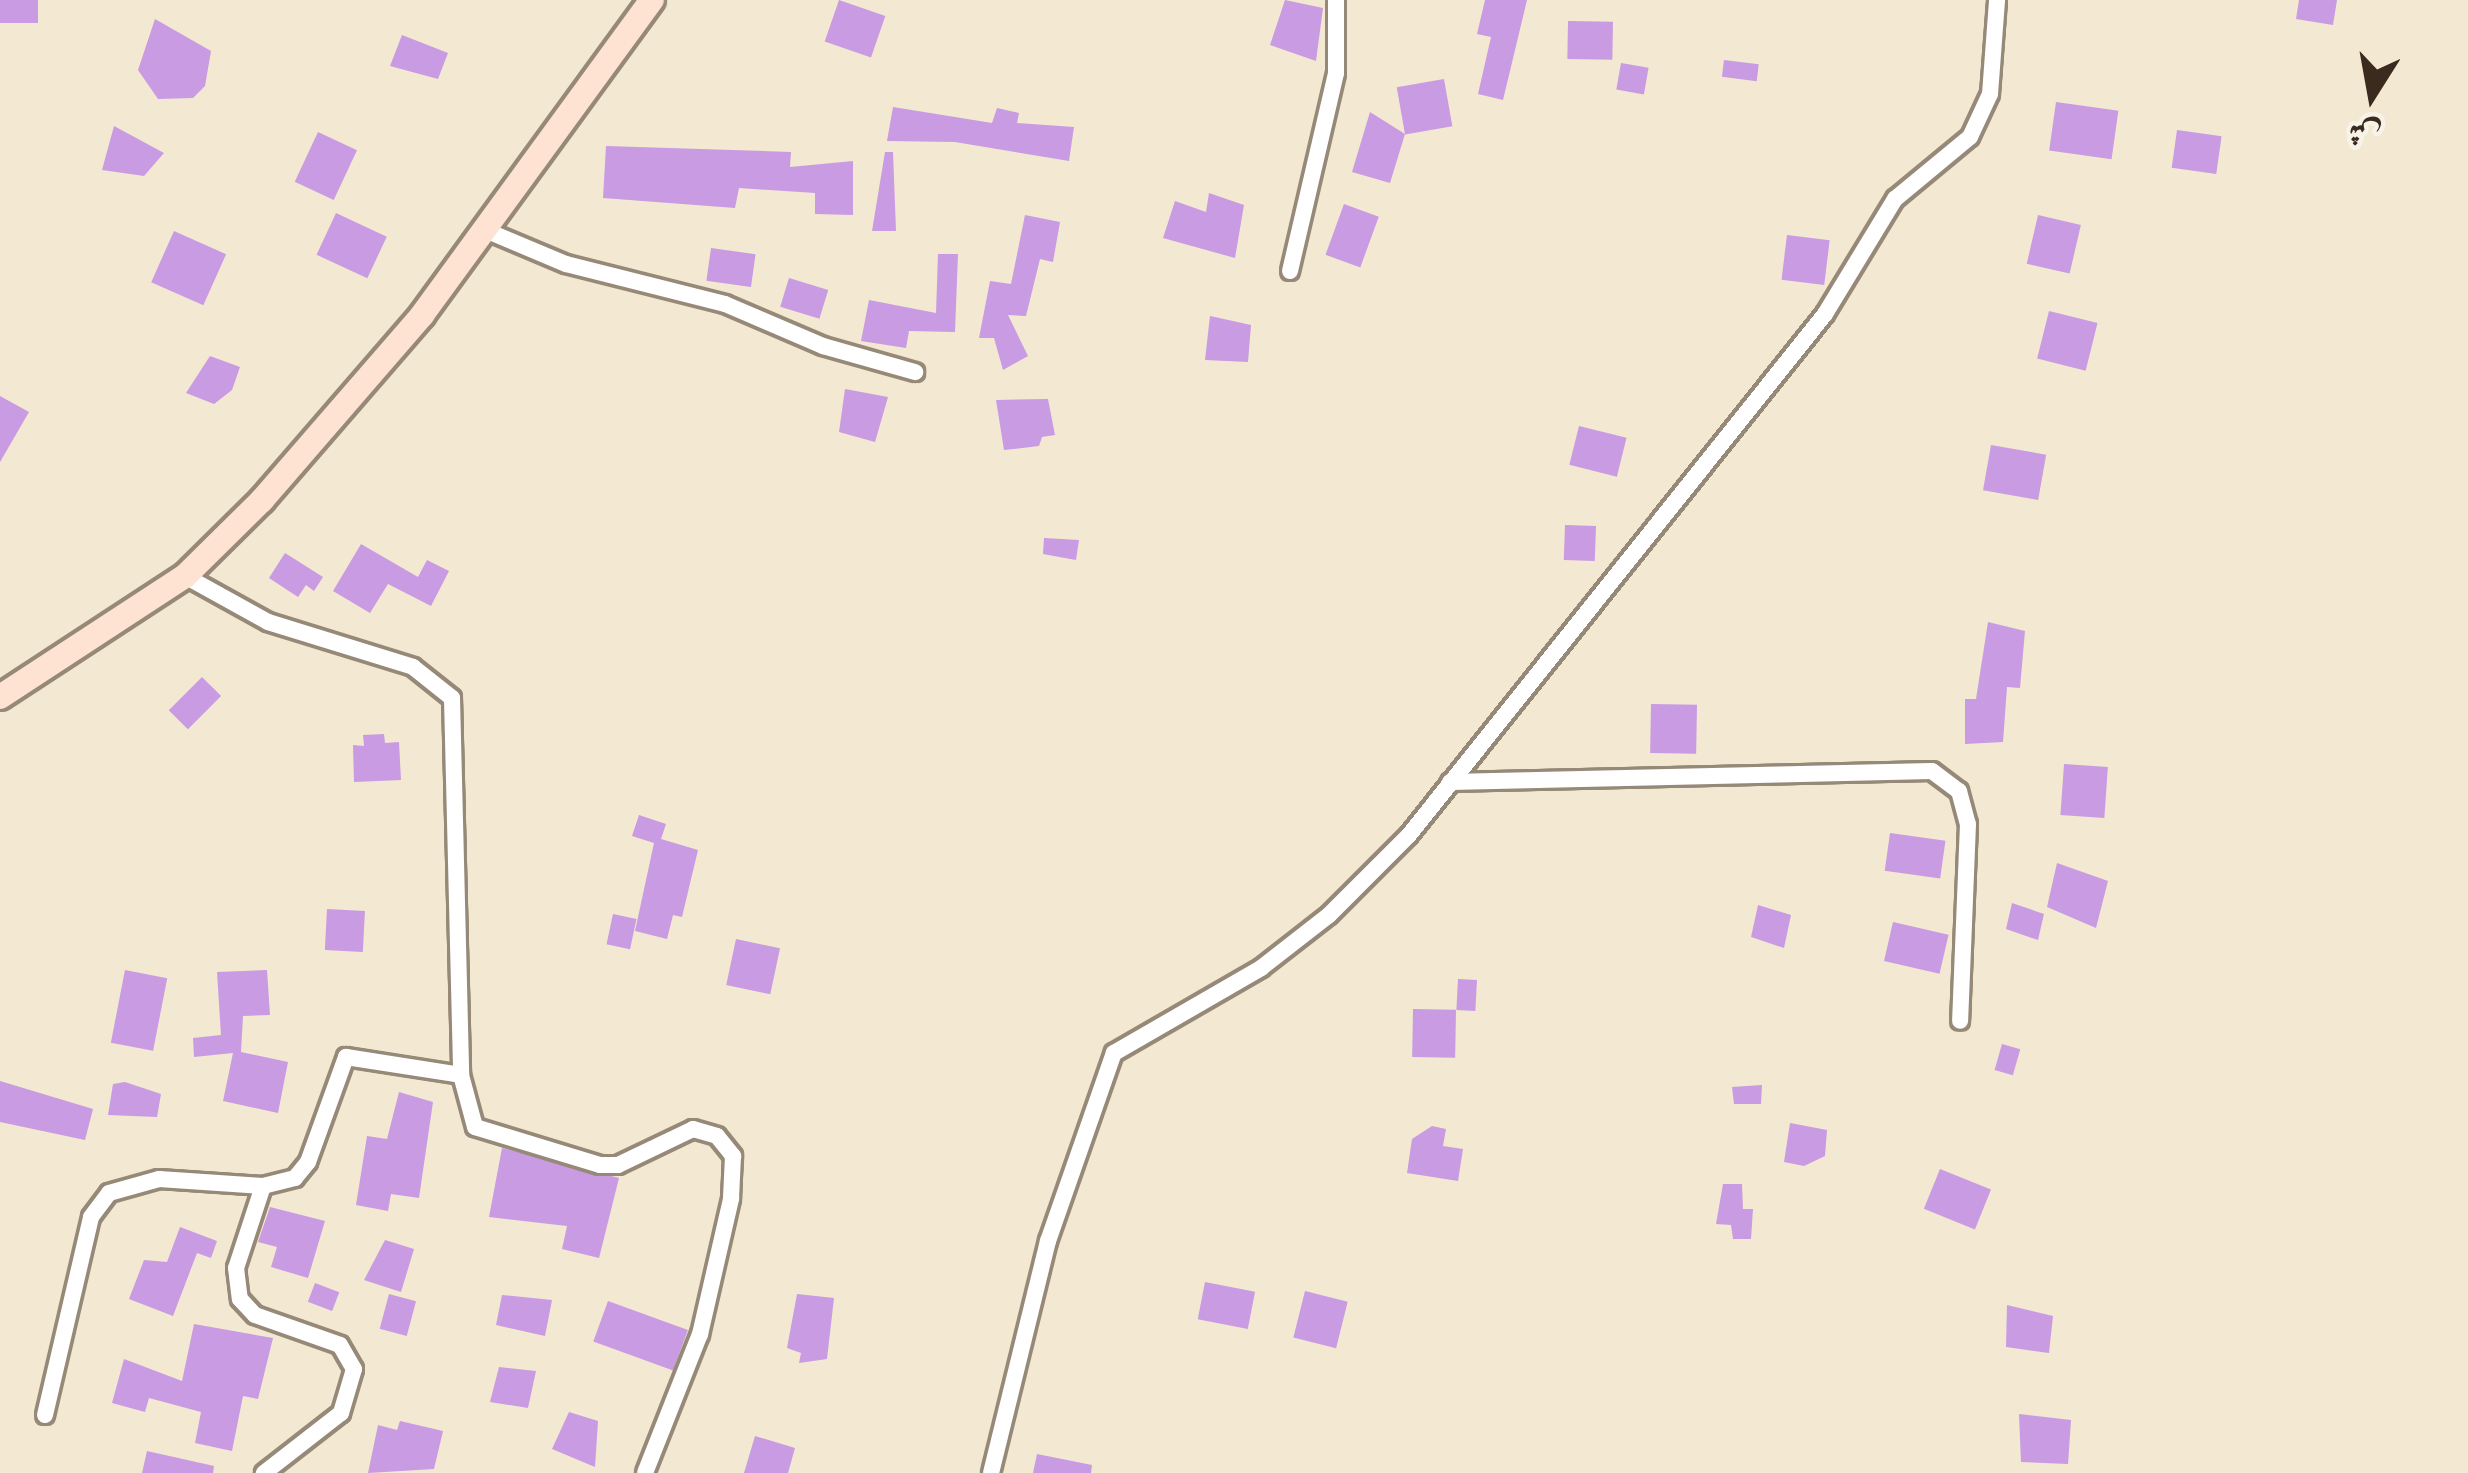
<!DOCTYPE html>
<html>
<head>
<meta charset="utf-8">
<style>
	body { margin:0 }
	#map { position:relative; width:2468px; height:1473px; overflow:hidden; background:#f3e8d2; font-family:Vollkorn,Amiri,serif }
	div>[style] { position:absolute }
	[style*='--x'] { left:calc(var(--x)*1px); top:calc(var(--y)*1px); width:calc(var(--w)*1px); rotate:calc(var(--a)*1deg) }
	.building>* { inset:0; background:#c89be2; transform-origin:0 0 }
	.roads { filter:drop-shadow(3px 0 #978978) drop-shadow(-3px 0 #978978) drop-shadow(0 3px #978978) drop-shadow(0 -3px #978978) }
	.street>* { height:16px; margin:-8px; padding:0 8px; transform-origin:8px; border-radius:8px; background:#fff }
	.secondary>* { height:24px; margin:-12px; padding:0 12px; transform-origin:12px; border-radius:12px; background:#fee3d2 }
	span { translate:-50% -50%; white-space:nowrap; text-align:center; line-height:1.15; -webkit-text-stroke:10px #f7f3e8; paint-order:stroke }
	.north { position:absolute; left:2312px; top:36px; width:120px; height:120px; -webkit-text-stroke:9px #f7f3e8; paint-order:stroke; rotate:191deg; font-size:33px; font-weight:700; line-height:48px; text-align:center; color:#3b2a1e }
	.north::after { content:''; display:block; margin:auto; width:42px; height:54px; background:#3b2a1e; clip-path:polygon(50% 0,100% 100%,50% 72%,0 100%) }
</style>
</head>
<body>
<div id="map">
	<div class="building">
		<i style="left:0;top:0;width:38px;height:23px"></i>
		<i style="left:839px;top:0;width:49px;height:44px;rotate:19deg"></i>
		<i style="clip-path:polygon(1285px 0,1323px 8px,1316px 61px,1270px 45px)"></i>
		<i style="clip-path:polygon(1485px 0,1527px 0,1503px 100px,1478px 94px,1491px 37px,1477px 34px)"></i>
		<i style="clip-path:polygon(2299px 0,2337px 0,2333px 25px,2296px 19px)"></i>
		<i style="clip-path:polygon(155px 19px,211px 51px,205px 86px,193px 98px,158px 99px,138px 70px)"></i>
		<i style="left:1568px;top:21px;width:45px;height:38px;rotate:1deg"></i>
		<i style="clip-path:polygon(402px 35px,448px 53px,438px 79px,390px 66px)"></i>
		<i style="left:1724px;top:60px;width:35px;height:17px;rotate:7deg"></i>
		<i style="left:1621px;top:63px;width:28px;height:27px;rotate:10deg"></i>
		<i style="left:1444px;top:79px;width:48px;height:48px;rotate:80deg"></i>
		<i style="left:2056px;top:102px;width:63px;height:49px;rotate:8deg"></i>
		<i style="clip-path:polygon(893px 107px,992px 123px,997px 108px,1019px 113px,1017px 123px,1074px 127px,1069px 161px,955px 142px,887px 141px)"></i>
		<i style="clip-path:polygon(1370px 112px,1405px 134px,1390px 183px,1352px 172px)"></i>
		<i style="clip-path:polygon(114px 126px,164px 153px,144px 176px,102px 170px)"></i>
		<i style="left:2177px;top:130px;width:45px;height:38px;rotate:8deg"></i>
		<i style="left:318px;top:132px;width:43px;height:55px;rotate:25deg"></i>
		<i style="clip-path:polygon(606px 146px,791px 152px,790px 167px,853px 161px,853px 215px,815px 214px,815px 193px,739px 188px,735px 208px,603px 198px)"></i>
		<i style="clip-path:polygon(885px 152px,893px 152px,896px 231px,872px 231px)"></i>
		<i style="clip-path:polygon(1209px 193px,1244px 205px,1235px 258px,1163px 238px,1175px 201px,1206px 212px)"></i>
		<i style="left:1344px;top:204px;width:37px;height:54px;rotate:20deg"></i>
		<i style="left:336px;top:213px;width:56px;height:46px;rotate:25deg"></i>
		<i style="clip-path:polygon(1025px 215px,1060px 222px,1053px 262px,1040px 259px,1026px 316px,1008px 315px,1028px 356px,1003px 370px,994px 338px,979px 338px,990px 281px,1011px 284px)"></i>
		<i style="left:2038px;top:215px;width:44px;height:50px;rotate:13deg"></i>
		<i style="left:174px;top:231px;width:57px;height:56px;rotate:24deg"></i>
		<i style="left:1787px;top:235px;width:43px;height:45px;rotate:7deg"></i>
		<i style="left:711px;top:248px;width:45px;height:33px;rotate:8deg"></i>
		<i style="clip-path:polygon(938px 254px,958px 254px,955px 332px,909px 331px,906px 348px,861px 341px,869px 300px,936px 313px)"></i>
		<i style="left:789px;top:278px;width:41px;height:30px;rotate:17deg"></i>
		<i style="left:2049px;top:311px;width:50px;height:49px;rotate:14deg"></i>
		<i style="clip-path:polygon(1210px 316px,1251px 325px,1248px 362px,1205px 360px)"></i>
		<i style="clip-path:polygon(210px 356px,240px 367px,232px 390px,214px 404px,186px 393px)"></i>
		<i style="clip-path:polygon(845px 389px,888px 397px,875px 442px,839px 432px)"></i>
		<i style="clip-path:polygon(0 396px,29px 412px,0 462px)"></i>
		<i style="clip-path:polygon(1048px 399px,1055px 435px,1042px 437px,1039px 446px,1004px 450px,996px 400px)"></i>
		<i style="left:1579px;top:426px;width:49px;height:40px;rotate:14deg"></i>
		<i style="left:1991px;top:445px;width:56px;height:46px;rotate:10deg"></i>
		<i style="left:1565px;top:525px;width:31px;height:35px;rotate:2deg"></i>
		<i style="clip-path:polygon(1044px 538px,1079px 540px,1076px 560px,1043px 554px)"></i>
		<i style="clip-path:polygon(361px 544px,418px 577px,427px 560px,449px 571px,431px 606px,388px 584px,370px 613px,333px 591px)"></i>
		<i style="clip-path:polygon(285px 553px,323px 577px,314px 591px,306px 585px,298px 597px,269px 578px)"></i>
		<i style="clip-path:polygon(1988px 622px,2025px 631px,2020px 688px,2007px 687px,2003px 742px,1965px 744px,1965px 699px,1976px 699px)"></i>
		<i style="left:202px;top:677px;width:27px;height:47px;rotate:45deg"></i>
		<i style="left:1651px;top:704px;width:46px;height:49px;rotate:1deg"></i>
		<i style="clip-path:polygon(384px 734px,385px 743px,399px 742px,401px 780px,354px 782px,353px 745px,364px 746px,363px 735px)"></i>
		<i style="left:2064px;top:764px;width:44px;height:51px;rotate:4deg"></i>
		<i style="clip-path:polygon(639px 815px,666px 824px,661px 839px,698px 850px,682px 917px,673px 915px,667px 939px,635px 931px,654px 843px,632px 836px)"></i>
		<i style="left:1890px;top:833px;width:56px;height:38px;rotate:8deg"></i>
		<i style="clip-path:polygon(2057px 863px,2108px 881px,2096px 928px,2047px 907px)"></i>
		<i style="clip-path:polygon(2012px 903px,2044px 914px,2038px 940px,2006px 929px)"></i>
		<i style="clip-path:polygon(1758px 905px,1791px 915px,1784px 948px,1751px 937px)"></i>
		<i style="left:327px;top:909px;width:38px;height:41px;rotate:3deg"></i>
		<i style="left:613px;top:914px;width:24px;height:31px;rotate:12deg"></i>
		<i style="left:1893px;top:922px;width:57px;height:40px;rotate:13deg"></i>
		<i style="left:736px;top:939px;width:45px;height:47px;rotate:12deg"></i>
		<i style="left:125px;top:970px;width:43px;height:74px;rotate:11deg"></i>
		<i style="clip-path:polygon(267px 970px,270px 1015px,243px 1016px,241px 1052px,288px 1062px,278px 1113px,223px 1101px,233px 1053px,194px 1057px,193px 1038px,221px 1035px,217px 972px)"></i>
		<i style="left:1458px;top:979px;width:19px;height:31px;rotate:3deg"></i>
		<i style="left:1413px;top:1009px;width:43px;height:48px;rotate:1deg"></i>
		<i style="left:2002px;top:1044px;width:19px;height:27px;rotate:16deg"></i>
		<i style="clip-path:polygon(0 1081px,93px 1109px,85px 1140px,0 1122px)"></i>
		<i style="clip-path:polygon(125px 1082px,161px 1094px,157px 1117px,108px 1115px,113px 1084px)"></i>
		<i style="clip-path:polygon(1762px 1085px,1761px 1104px,1734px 1104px,1732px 1087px)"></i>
		<i style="clip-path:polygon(399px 1092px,433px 1102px,419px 1198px,391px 1194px,388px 1211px,356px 1205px,367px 1136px,387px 1139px)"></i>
		<i style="clip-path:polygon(1790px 1123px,1827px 1130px,1825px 1156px,1804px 1166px,1784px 1162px)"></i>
		<i style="clip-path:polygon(1432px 1126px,1446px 1129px,1443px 1146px,1463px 1149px,1458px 1181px,1407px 1173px,1412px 1139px)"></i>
		<i style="clip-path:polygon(502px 1148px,619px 1178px,599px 1258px,562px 1249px,567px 1226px,489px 1217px)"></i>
		<i style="left:1940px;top:1169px;width:55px;height:43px;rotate:22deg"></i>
		<i style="clip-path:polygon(1723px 1184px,1742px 1184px,1743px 1209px,1753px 1209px,1751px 1239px,1733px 1239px,1731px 1225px,1716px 1224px)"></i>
		<i style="clip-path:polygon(270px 1207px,325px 1221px,308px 1278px,271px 1267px,277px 1247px,258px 1242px)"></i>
		<i style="clip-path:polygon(180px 1227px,217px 1241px,211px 1258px,197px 1253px,173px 1316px,129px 1299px,144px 1260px,167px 1262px)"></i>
		<i style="clip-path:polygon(385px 1240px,414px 1249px,401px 1292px,364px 1280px)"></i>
		<i style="left:1205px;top:1282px;width:51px;height:38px;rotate:11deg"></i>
		<i style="left:315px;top:1283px;width:26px;height:20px;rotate:21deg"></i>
		<i style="left:1305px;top:1291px;width:44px;height:48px;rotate:14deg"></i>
		<i style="left:389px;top:1294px;width:28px;height:36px;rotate:15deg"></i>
		<i style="clip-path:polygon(797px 1294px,834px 1298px,827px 1359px,799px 1363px,801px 1353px,787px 1348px)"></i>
		<i style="clip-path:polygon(502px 1295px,552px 1300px,545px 1336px,496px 1325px)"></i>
		<i style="left:608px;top:1301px;width:85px;height:43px;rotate:20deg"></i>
		<i style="clip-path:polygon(2007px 1305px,2053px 1316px,2049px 1353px,2006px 1347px)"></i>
		<i style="clip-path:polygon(194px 1324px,273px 1338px,258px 1399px,243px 1396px,232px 1451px,195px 1443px,201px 1412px,149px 1398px,145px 1412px,112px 1403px,124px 1359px,182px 1381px)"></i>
		<i style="clip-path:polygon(499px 1367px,536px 1371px,528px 1408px,490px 1402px)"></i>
		<i style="clip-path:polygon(569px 1412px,598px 1421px,595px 1467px,552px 1449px)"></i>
		<i style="clip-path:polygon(2019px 1414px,2071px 1420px,2068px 1464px,2021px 1462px)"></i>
		<i style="clip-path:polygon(400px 1421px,443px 1431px,434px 1469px,368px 1473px,378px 1425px,397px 1430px)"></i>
		<i style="clip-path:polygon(755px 1436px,795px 1448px,788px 1473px,744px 1473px)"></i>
		<i style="clip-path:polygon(147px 1451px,214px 1466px,213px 1473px,142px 1473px)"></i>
		<i style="clip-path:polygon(1037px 1454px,1092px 1465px,1091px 1473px,1033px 1473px)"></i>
	</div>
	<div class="roads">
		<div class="street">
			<i style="--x:485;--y:230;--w:88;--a:22.8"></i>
			<i style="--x:566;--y:264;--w:164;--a:14.1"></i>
			<i style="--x:725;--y:304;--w:107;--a:23.2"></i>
			<i style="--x:823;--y:346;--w:96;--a:15.8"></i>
			<i style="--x:1290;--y:271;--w:203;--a:-76.9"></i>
			<i style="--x:1336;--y:73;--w:73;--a:-90"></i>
			<i style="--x:185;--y:576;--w:95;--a:29"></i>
			<i style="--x:268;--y:622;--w:152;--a:17.2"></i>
			<i style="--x:413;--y:667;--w:50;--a:38.5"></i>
			<i style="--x:452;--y:698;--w:377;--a:88.6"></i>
			<i style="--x:461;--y:1075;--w:54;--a:74.9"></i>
			<i style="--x:475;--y:1127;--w:131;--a:16.9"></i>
			<i style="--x:600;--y:1165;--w:18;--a:0"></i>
			<i style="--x:618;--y:1165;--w:83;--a:-25.6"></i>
			<i style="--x:693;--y:1129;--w:25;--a:16"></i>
			<i style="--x:717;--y:1136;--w:26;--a:51"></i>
			<i style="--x:733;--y:1156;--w:43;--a:92.7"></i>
			<i style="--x:731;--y:1199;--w:139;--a:102.9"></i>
			<i style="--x:700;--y:1334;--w:149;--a:111.6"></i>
			<i style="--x:1450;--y:782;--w:482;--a:-1.3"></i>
			<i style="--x:1932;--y:771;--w:34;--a:37"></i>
			<i style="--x:1959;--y:791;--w:34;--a:75"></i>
			<i style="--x:1968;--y:824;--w:197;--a:92.3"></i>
			<i style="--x:263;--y:1186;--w:86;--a:108.2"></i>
			<i style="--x:236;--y:1268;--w:31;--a:83"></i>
			<i style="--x:240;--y:1299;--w:22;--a:47"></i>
			<i style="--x:255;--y:1315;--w:90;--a:19.4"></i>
			<i style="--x:340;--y:1345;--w:28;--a:60"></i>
			<i style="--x:354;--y:1369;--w:46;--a:106.5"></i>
			<i style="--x:341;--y:1413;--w:98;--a:142.1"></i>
			<i style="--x:45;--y:1415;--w:203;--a:-76.9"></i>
			<i style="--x:91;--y:1217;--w:30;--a:-53"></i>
			<i style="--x:109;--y:1193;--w:52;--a:-15.6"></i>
			<i style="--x:159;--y:1179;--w:104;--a:3.9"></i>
			<i style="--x:263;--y:1186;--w:33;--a:-14"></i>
			<i style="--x:295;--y:1178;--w:21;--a:-51"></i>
			<i style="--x:308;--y:1162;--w:112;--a:-70.1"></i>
			<i style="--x:346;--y:1057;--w:116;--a:8.9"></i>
			<i style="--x:991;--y:1473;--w:239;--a:-76.2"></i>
			<i style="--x:1048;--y:1241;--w:199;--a:-70.7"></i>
			<i style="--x:1114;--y:1053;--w:170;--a:-30"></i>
			<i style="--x:1261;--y:968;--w:86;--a:-37.9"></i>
			<i style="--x:1329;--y:915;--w:113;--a:-45"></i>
			<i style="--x:1409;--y:835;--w:667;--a:-51.39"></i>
			<i style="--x:1825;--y:314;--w:135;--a:-58.7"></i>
			<i style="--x:1895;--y:199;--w:97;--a:-39.6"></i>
			<i style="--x:1970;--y:137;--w:47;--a:-65.1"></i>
			<i style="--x:1990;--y:94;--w:94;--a:-85.7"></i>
		</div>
		<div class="secondary">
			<i style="--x:0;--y:697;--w:221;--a:-33.2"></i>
			<i style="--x:185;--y:576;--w:108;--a:-44.6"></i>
			<i style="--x:262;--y:500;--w:245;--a:-49.1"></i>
			<i style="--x:422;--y:315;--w:390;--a:-53.9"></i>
		</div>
	</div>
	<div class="north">ش</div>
</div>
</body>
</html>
